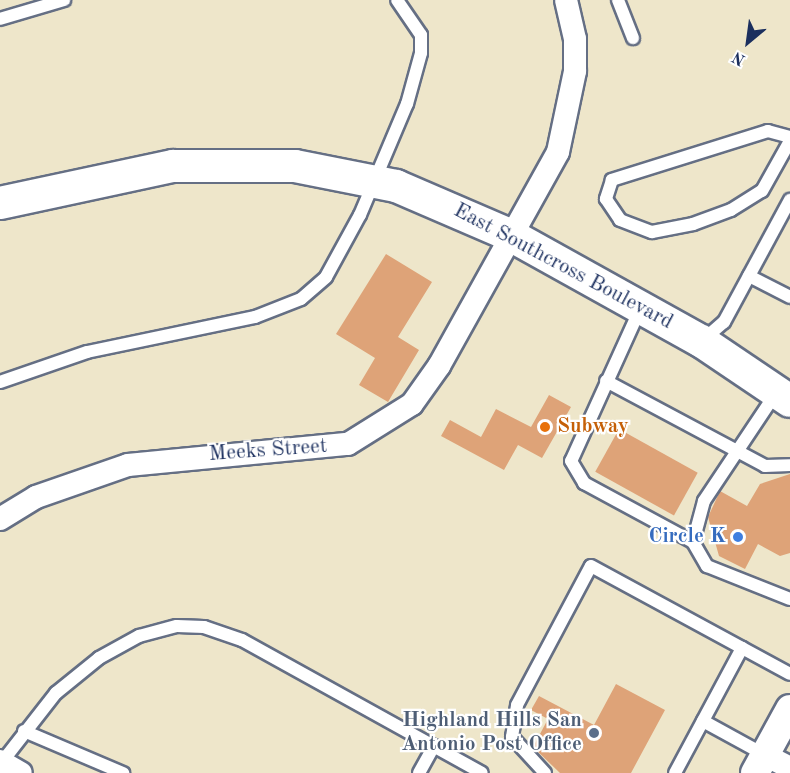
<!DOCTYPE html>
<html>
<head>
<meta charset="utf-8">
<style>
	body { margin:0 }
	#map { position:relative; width:790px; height:773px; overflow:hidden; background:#eee6ca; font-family:"Old Standard TT",serif }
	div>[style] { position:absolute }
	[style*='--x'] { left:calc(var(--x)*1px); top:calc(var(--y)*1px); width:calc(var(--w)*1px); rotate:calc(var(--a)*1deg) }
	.building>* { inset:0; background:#dea378; transform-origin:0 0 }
	.roads { filter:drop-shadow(2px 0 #656f84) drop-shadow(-2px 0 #656f84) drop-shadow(0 2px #656f84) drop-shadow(0 -2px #656f84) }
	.service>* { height:12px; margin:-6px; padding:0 6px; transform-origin:6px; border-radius:6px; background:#fff }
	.minor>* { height:22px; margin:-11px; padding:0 11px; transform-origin:11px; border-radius:11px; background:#fff }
	.tertiary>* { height:28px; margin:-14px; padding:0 14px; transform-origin:14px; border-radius:14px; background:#fff }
	.secondary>* { height:32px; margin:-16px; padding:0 16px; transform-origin:16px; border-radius:16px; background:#fff }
	.dots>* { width:16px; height:16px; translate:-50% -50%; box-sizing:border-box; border:3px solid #fff; border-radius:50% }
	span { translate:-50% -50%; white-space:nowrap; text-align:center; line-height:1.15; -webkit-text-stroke:4.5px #fff; paint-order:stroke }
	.street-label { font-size:21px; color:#1b2f5e }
	.food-label { font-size:21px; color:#c56008; font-weight:700 }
	.left { translate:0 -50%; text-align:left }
	.shop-label { font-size:21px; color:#366cbe; font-weight:700 }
	.right { translate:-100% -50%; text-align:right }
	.service-label { font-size:21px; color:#4e5e75; font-weight:700 }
	.north { position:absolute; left:718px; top:12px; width:60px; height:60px; -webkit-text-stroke:4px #fff; paint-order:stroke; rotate:209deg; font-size:16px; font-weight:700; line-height:24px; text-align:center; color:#1b2f5e }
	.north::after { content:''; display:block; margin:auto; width:21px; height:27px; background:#1b2f5e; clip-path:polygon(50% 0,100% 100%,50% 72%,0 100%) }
</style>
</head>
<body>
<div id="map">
	<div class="building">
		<i style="clip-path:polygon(386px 254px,432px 282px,398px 337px,419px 350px,388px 402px,359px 385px,375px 358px,336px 334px)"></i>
		<i style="clip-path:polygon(549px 395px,571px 407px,542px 458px,518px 445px,504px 470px,441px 436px,450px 420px,481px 437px,496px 409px,531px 427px)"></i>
		<i style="left:619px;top:429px;width:90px;height:49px;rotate:29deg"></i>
		<i style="clip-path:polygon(790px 474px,790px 553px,780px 556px,758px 544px,745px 569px,719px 556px,708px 517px,720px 491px,747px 506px,760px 484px)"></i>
		<i style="clip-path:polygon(616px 684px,665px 710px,631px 773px,560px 773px,533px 747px,548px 719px,531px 710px,539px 696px,594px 725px)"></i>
	</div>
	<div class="roads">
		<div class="service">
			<i style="--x:618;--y:0;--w:41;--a:68.5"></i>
			<i style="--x:0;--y:19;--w:67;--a:-16.5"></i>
			<i style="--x:790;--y:137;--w:23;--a:-165"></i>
			<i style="--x:768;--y:131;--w:164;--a:162.6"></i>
			<i style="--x:612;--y:180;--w:20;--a:108"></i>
			<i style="--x:606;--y:199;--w:25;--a:56"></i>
			<i style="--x:620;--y:220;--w:34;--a:21"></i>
			<i style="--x:652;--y:232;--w:42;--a:-11"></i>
			<i style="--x:693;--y:224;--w:40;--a:-20.2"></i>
			<i style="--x:731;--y:210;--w:36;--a:-32"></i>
			<i style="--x:762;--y:191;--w:57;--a:-60.8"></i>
			<i style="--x:749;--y:276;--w:46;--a:27.1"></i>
			<i style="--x:641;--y:307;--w:169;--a:114.4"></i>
			<i style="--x:571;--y:461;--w:26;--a:59"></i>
			<i style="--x:584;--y:483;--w:124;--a:28.4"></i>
			<i style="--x:703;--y:340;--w:28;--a:-41"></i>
			<i style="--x:724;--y:322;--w:139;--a:-61.6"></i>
			<i style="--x:606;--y:381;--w:180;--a:28.1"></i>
			<i style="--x:765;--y:466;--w:25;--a:-2"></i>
			<i style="--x:0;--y:382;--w:92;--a:-19"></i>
			<i style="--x:87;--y:352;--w:172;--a:-11.8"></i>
			<i style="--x:255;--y:317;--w:49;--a:-21.4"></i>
			<i style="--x:301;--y:299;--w:33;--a:-41"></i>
			<i style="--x:326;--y:277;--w:71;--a:-61.3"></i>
			<i style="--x:360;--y:215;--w:121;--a:-67.1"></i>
			<i style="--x:407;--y:104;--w:53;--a:-74.6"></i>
			<i style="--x:421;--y:53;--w:18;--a:-90"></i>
			<i style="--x:421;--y:35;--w:42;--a:-124.4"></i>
			<i style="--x:776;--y:393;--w:130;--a:123.7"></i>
			<i style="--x:704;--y:501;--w:42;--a:105"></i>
			<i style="--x:693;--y:542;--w:28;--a:60"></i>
			<i style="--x:707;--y:566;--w:89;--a:21.7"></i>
			<i style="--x:703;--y:721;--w:71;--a:28.7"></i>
			<i style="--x:24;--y:731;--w:108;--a:23"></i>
			<i style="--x:2;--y:762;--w:88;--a:-52"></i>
			<i style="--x:56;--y:693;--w:55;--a:-39.1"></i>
			<i style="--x:99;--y:658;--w:46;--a:-28.8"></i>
			<i style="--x:139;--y:636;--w:39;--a:-15"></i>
			<i style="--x:177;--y:626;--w:27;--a:2"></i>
			<i style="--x:204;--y:627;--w:40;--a:18.9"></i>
			<i style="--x:242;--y:640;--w:274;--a:29"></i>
			<i style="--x:419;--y:773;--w:31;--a:-61"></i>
			<i style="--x:545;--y:773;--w:49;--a:-132.5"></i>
			<i style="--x:512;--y:737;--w:32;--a:-81"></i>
			<i style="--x:517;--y:705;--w:157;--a:-62"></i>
			<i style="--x:591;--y:566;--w:226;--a:28.5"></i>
			<i style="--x:675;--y:773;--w:142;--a:-61.8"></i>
		</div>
		<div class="minor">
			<i style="--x:0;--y:519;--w:42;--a:-31.4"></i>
			<i style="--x:36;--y:497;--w:97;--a:-19.2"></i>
			<i style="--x:128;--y:465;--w:221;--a:-5.5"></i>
			<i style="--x:348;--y:444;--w:75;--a:-32"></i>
			<i style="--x:412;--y:404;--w:47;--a:-54.6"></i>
			<i style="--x:439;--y:366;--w:245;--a:-60.9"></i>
			<i style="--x:558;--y:152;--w:83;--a:-78.1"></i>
			<i style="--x:575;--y:71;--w:32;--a:-90"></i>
			<i style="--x:575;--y:39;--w:40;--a:-103"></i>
			<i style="--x:765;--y:755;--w:28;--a:27"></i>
			<i style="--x:0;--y:761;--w:24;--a:30"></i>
		</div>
		<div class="tertiary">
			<i style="--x:755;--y:773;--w:73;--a:-61.3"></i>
		</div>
		<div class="secondary">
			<i style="--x:0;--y:203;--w:177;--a:-12.1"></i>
			<i style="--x:173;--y:166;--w:122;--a:0"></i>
			<i style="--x:295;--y:166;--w:103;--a:11.2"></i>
			<i style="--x:396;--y:186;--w:126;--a:23.3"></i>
			<i style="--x:512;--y:236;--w:216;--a:29.1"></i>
			<i style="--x:701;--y:341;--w:107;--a:34"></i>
		</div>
	</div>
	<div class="dots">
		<i style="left:545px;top:427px;background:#e8710a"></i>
		<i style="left:738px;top:537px;background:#3f7fe0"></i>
		<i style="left:594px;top:733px;background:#5c6f8a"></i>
	</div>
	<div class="street-label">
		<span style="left:563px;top:267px;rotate:28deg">East Southcross Boulevard</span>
		<span style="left:268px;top:451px;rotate:-4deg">Meeks Street</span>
	</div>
	<div class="food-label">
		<span class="left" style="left:557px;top:427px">Subway</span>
	</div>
	<div class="shop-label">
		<span class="right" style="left:726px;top:537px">Circle K</span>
	</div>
	<div class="service-label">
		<span class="right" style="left:582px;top:733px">Highland Hills San<br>Antonio Post Office</span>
	</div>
	<div class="north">N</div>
</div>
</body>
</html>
